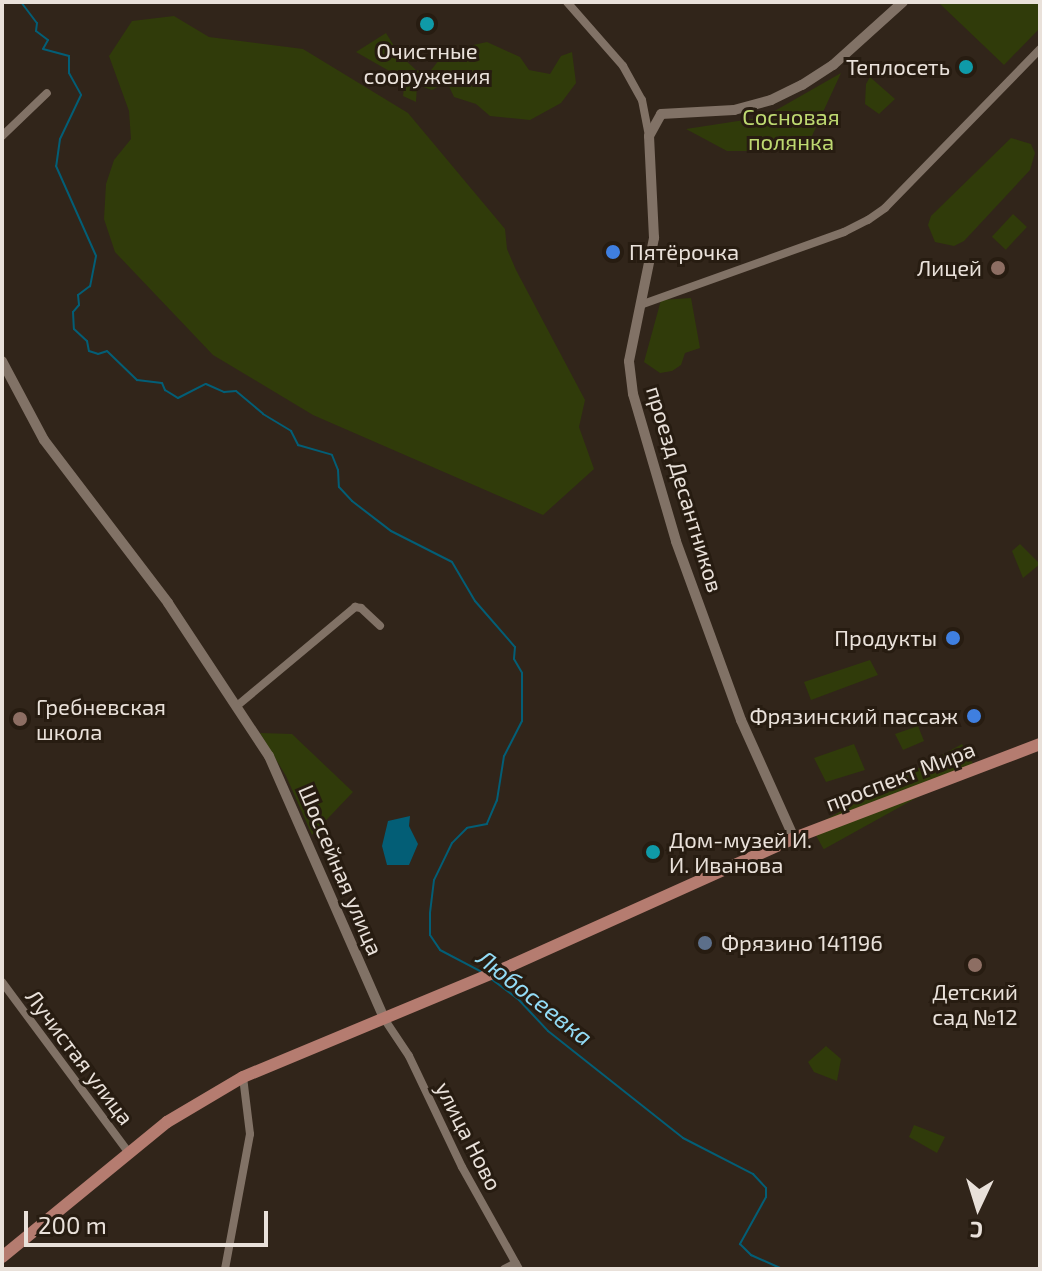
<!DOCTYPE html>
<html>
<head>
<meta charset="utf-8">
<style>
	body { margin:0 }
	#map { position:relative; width:1042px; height:1271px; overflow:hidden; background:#31251a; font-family:"Exo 2",sans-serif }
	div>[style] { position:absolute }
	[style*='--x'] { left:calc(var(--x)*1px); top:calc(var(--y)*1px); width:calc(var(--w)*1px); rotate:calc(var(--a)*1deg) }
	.green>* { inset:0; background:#303b0a; transform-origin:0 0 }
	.water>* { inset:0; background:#035e76 }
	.stream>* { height:2px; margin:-1px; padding:0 1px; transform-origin:1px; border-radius:1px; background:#035e76 }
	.minor>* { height:8px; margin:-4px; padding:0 4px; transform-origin:4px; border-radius:4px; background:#817266 }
	.tertiary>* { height:10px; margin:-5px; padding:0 5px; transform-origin:5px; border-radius:5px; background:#817266 }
	.primary>* { height:12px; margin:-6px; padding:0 6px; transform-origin:6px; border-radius:6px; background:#b57c70 }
	.dots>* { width:22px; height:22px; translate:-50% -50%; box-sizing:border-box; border:4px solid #271c11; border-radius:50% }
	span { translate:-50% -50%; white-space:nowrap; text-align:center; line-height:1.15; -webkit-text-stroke:6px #271c11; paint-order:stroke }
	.poi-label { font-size:22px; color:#e9e1da }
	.right { translate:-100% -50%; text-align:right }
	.left { translate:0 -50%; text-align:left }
	.park-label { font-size:22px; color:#bed971 }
	.street-label { font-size:22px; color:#e9e1da }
	.water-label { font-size:24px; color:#93dbf5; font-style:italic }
	.frame { position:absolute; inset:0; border:4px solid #e9e1da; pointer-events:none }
	.north { position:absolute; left:938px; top:1167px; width:80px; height:80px; -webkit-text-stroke:6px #271c11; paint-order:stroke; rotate:184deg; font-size:22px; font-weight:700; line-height:32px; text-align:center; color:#e9e1da }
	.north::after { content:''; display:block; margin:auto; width:28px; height:36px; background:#e9e1da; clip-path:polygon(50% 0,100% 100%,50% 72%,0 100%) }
	.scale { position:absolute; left:24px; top:1211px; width:244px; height:36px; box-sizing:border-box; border:4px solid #e9e1da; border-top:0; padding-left:10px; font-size:24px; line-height:28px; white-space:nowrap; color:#e9e1da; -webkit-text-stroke:6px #271c11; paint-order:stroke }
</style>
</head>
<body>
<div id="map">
	<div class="green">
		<i style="clip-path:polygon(938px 2px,1040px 2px,1040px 28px,1004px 65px)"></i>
		<i style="clip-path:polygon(174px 16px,209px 37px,303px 49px,408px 113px,505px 229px,507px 249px,516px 270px,585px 400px,579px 427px,594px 469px,543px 515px,313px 415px,213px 355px,115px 252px,104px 219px,106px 184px,114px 160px,131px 139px,129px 111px,109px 56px,132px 21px)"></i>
		<i style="clip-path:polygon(386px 33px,399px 54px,416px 70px,428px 74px,439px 60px,464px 47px,487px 42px,520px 57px,529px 70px,550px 74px,561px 56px,572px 52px,576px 83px,561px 103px,530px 120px,490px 116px,476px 104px,454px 97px,447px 82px,432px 90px,417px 85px,416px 102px,403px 96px,405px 80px,356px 52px)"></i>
		<i style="clip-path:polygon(841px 73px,805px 151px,727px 151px,686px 129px,764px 117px)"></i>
		<i style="clip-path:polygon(870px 77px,895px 99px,879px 114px,865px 104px,866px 84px)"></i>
		<i style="clip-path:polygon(1011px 138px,1031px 144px,1035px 153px,1030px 170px,964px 241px,954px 246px,935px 242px,928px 225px,931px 216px)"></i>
		<i style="left:1013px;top:214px;width:19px;height:31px;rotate:43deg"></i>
		<i style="clip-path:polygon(691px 298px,700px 348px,685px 353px,681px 365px,672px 371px,660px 373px,644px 362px,661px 300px)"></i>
		<i style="clip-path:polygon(1020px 544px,1040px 564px,1023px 578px,1012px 551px)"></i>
		<i style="clip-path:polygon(870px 660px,878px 675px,811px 700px,804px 682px)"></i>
		<i style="clip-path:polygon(918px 726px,924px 741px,903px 750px,895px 734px)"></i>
		<i style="clip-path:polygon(260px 733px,292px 734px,353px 792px,312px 835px,286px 776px)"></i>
		<i style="clip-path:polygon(854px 744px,865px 770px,826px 782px,814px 758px)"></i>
		<i style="left:962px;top:744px;width:25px;height:172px;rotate:61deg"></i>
		<i style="clip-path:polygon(826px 1046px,841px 1059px,837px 1081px,814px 1072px,808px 1062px)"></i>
		<i style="clip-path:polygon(914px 1125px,945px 1137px,937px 1153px,909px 1137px)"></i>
	</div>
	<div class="water">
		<i style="clip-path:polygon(410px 816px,409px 826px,418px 844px,409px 865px,387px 865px,382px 846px,388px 821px)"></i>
	</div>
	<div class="stream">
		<i style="--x:21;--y:2;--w:26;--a:53"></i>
		<i style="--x:37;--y:23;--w:8;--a:97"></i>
		<i style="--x:36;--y:31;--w:15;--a:37"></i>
		<i style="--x:48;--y:40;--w:10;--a:119"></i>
		<i style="--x:43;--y:49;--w:27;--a:15"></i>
		<i style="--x:69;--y:56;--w:17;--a:90"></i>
		<i style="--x:69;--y:73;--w:25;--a:61"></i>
		<i style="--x:81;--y:95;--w:49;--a:115.5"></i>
		<i style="--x:60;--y:139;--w:27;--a:98"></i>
		<i style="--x:56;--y:166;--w:98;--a:66"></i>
		<i style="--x:96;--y:256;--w:31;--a:101"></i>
		<i style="--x:90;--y:286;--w:15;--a:143"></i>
		<i style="--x:78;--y:295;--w:10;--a:84"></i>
		<i style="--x:79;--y:305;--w:9;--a:131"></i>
		<i style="--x:73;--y:312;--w:17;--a:87"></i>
		<i style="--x:74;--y:329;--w:18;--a:43"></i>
		<i style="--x:87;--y:341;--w:10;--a:79"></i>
		<i style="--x:89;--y:351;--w:9;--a:18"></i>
		<i style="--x:98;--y:354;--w:9;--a:-18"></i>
		<i style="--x:107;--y:351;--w:42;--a:44"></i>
		<i style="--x:137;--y:380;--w:25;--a:7"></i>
		<i style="--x:162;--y:383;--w:8;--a:67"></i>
		<i style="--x:165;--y:390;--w:15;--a:32"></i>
		<i style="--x:178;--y:398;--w:31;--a:-27"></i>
		<i style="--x:206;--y:384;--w:20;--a:24"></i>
		<i style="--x:224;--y:392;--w:12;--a:-5"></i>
		<i style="--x:236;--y:391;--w:35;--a:40"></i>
		<i style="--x:263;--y:414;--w:33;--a:31"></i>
		<i style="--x:291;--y:431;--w:16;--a:63"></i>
		<i style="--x:298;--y:445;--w:35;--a:16"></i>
		<i style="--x:332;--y:455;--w:16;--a:68"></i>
		<i style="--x:338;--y:470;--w:17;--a:87"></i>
		<i style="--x:339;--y:487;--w:19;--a:47"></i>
		<i style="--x:352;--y:501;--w:49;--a:37.6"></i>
		<i style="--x:391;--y:531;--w:68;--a:26.9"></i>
		<i style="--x:452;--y:562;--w:45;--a:59.5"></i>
		<i style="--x:475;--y:601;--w:61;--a:49"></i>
		<i style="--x:515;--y:647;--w:12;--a:95"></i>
		<i style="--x:514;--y:659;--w:16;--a:60"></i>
		<i style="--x:522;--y:673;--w:48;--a:90"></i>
		<i style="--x:522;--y:721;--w:39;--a:117"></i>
		<i style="--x:504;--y:756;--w:45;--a:99"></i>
		<i style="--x:497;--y:800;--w:26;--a:113"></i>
		<i style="--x:487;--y:824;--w:20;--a:169"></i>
		<i style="--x:467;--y:828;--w:21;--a:135"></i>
		<i style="--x:452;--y:843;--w:41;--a:115.9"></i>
		<i style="--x:434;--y:880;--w:33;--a:97"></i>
		<i style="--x:430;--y:913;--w:22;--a:90"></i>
		<i style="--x:430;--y:935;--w:18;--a:56"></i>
		<i style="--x:440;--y:950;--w:47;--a:27.6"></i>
		<i style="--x:490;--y:978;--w:36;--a:37"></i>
		<i style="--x:519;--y:1000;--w:42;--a:46.9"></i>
		<i style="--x:548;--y:1031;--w:172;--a:38.4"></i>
		<i style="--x:683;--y:1138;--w:79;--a:27.2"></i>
		<i style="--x:753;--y:1174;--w:19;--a:47"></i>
		<i style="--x:766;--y:1188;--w:9;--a:90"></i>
		<i style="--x:766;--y:1197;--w:54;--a:119"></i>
		<i style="--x:740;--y:1244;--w:16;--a:45"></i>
		<i style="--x:751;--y:1255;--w:35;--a:24"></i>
	</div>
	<div class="minor">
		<i style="--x:567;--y:2;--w:85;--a:48.8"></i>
		<i style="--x:623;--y:66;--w:39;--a:61"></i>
		<i style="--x:642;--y:100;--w:37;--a:79"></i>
		<i style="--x:2;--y:136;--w:62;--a:-43.7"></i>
		<i style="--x:643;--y:304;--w:214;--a:-19.7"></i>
		<i style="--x:844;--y:232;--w:27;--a:-27"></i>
		<i style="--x:868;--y:220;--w:21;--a:-35"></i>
		<i style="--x:885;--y:208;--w:222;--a:-45.7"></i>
		<i style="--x:238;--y:705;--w:153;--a:-39.9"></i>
		<i style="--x:355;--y:607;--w:6;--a:9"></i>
		<i style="--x:361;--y:608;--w:26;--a:43"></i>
		<i style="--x:2;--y:982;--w:213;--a:53.4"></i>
		<i style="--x:385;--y:1020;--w:43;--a:56.3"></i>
		<i style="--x:409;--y:1056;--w:123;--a:64.5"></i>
		<i style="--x:462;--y:1167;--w:117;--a:60.8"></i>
		<i style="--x:225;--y:1269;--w:137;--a:-79.5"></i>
		<i style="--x:250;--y:1134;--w:57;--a:-97"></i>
		<i style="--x:504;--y:1269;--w:13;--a:-27"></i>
	</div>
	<div class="tertiary">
		<i style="--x:2;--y:361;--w:89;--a:62"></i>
		<i style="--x:44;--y:440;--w:205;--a:52.7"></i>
		<i style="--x:168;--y:603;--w:183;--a:56.6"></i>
		<i style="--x:269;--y:756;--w:288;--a:66.3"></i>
		<i style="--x:794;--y:838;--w:129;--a:-114.2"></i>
		<i style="--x:741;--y:720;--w:190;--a:-110"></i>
		<i style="--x:676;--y:541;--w:153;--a:-106.3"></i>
		<i style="--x:633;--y:394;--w:33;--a:-97"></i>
		<i style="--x:629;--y:361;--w:126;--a:-78.5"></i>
		<i style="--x:654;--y:238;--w:102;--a:-92.8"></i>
		<i style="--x:649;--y:136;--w:25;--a:-61"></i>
		<i style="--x:661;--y:114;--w:73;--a:-3.1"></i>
		<i style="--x:734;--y:110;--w:38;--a:-15"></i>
		<i style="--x:771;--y:100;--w:34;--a:-26"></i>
		<i style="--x:802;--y:85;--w:37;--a:-33"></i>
		<i style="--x:833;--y:65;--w:94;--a:-42"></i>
	</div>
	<div class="primary">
		<i style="--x:2;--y:1257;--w:213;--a:-39.3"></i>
		<i style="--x:167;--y:1122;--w:88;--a:-30.6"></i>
		<i style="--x:243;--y:1077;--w:291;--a:-22.6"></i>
		<i style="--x:512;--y:965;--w:309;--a:-24.2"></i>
		<i style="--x:794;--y:838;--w:263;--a:-20.9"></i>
	</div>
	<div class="dots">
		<i style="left:427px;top:24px;background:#0f9aa8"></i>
		<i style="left:966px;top:67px;background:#0f9aa8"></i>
		<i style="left:613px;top:252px;background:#3f7fe0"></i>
		<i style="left:998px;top:268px;background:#8d6e63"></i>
		<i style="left:953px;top:638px;background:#3f7fe0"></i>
		<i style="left:974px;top:716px;background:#3f7fe0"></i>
		<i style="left:20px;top:719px;background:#8d6e63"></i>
		<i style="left:653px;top:852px;background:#0f9aa8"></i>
		<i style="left:705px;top:943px;background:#5c6f8a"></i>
		<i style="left:975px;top:965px;background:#8d6e63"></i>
	</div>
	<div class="poi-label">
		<span style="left:427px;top:63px">Очистные<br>сооружения</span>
		<span class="right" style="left:950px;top:67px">Теплосеть</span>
		<span class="left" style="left:629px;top:252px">Пятёрочка</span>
		<span class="right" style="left:982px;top:268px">Лицей</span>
		<span class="right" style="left:937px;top:638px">Продукты</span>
		<span class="left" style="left:36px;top:719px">Гребневская<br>школа</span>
		<span class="right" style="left:958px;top:716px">Фрязинский пассаж</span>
		<span class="left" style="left:669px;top:852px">Дом-музей И.<br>И. Иванова</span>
		<span class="left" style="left:721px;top:943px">Фрязино 141196</span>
		<span style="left:975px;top:1004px">Детский<br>сад №12</span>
	</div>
	<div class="park-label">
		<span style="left:791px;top:129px">Сосновая<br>полянка</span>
	</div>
	<div class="street-label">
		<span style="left:685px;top:489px;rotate:73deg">проезд Десантников</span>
		<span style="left:900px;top:776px;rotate:-21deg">проспект Мира</span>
		<span style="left:341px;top:870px;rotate:67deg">Шоссейная улица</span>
		<span style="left:80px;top:1057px;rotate:53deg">Лучистая улица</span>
		<span style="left:469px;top:1136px;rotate:63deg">улица Ново</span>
	</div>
	<div class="water-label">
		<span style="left:535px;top:997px;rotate:38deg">Любосеевка</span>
	</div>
	<div class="frame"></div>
	<div class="north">С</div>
	<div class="scale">200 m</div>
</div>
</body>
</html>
